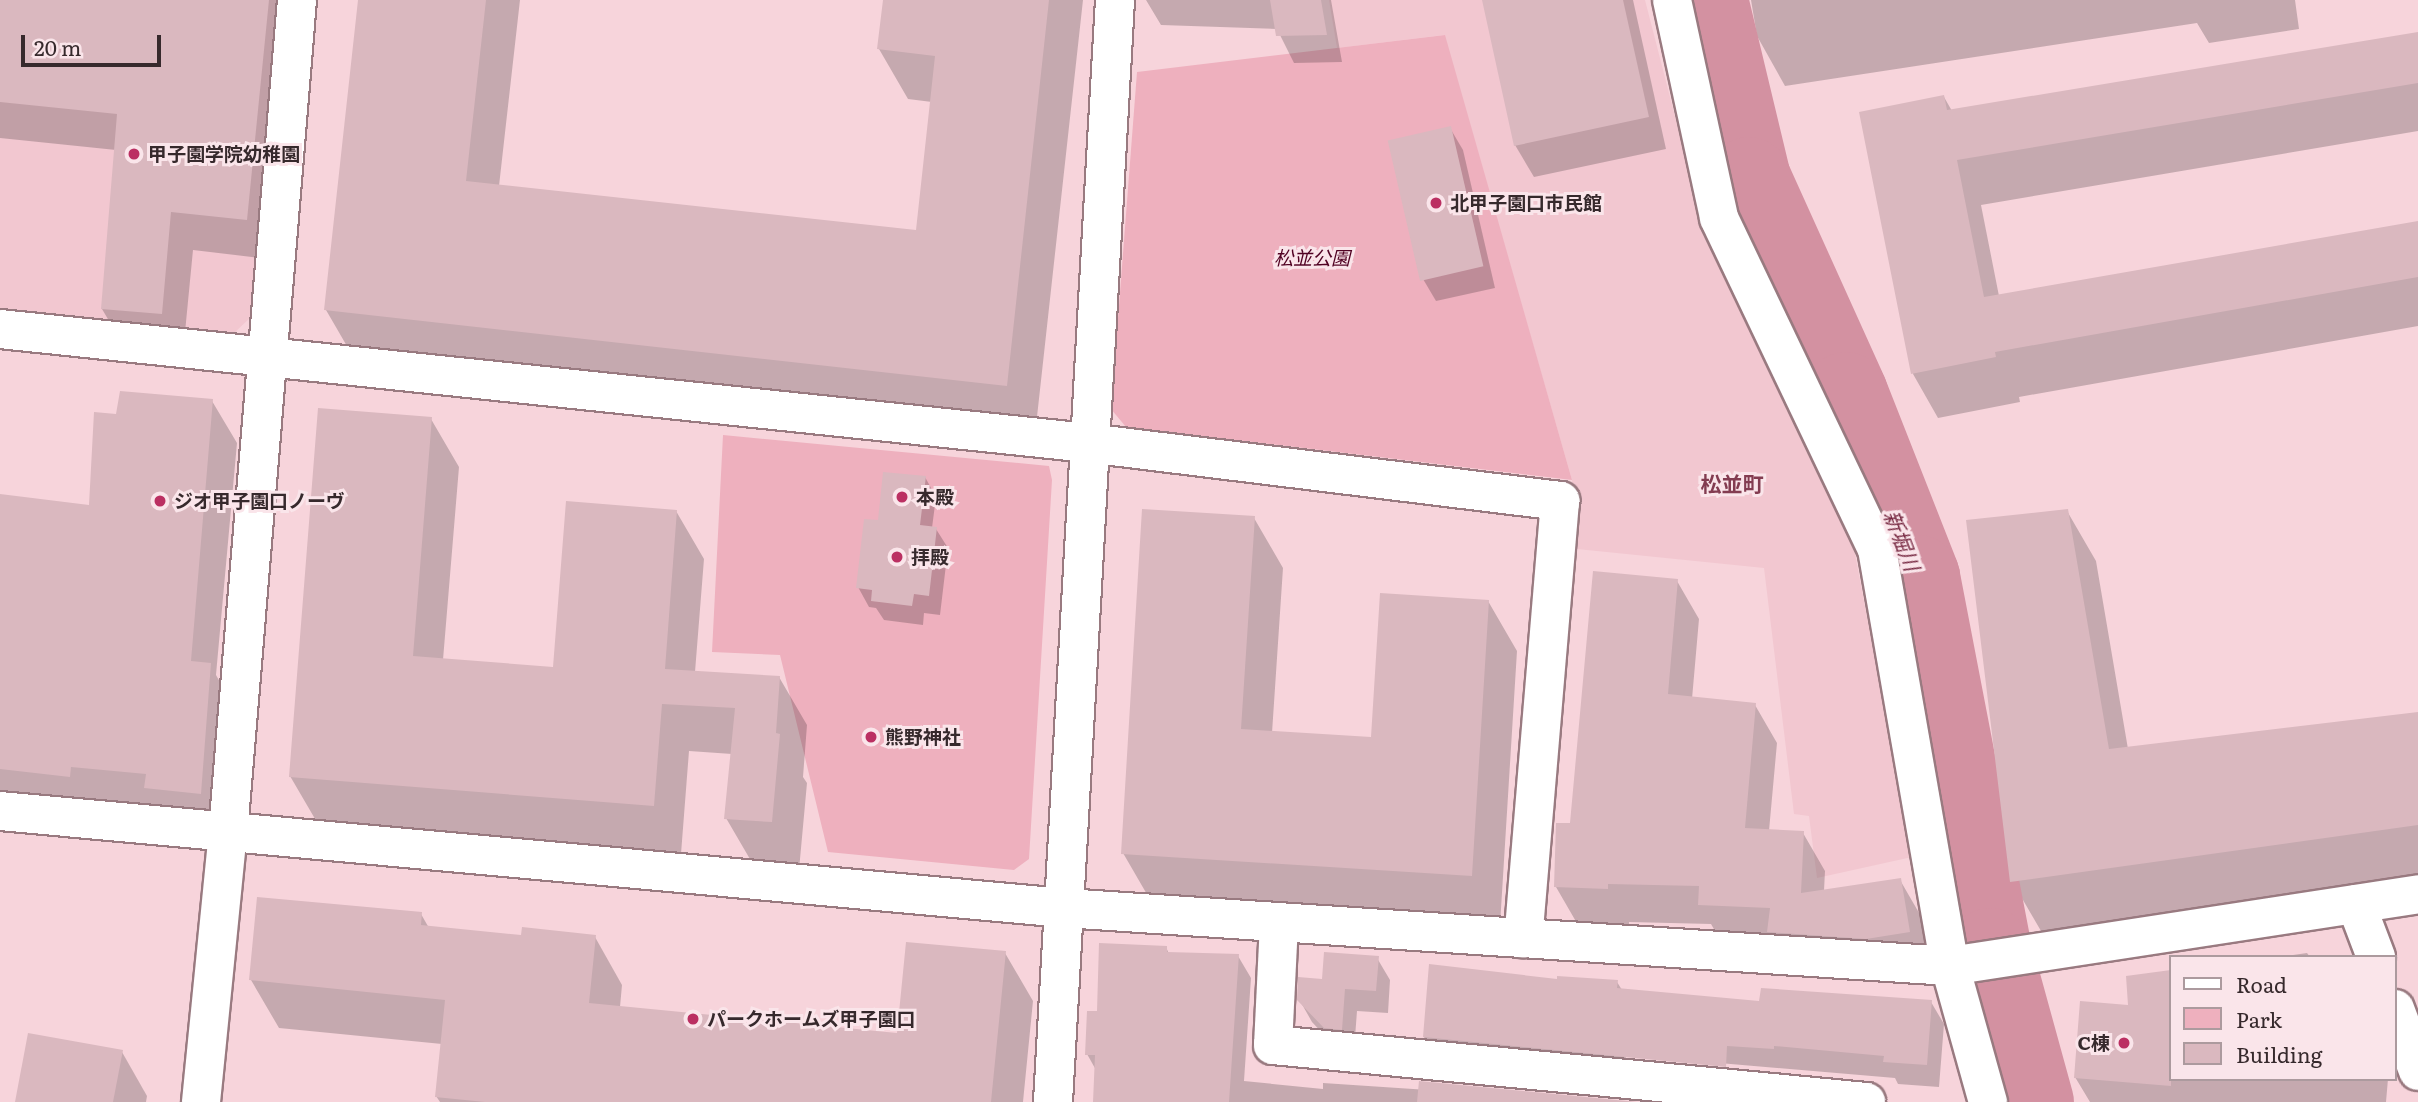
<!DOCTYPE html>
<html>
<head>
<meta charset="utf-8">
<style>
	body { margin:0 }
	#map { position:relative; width:2418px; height:1102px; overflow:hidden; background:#f7d4db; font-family:Literata,"Noto Sans JP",serif }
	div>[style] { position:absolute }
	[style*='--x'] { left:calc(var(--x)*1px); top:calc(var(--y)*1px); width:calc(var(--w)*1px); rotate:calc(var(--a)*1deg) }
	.built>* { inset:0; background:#f2c7d0 }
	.green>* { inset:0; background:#eeb0be }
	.shadow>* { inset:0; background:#0003 }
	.river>* { height:84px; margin:-42px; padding:0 42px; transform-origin:42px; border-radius:42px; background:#d391a1 }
	.building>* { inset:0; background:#dab8bf; transform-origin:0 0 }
	.roads { filter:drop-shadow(2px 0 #997a80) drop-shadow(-2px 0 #997a80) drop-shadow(0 2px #997a80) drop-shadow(0 -2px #997a80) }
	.minor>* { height:38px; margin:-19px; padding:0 19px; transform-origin:19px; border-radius:19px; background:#fff }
	.tertiary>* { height:38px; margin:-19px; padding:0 19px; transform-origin:19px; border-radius:19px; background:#fff }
	.dots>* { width:19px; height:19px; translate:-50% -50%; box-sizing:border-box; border:4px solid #fae5ea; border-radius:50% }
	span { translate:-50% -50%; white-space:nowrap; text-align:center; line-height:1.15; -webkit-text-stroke:6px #fae5ea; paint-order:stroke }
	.poi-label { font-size:19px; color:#36292c; font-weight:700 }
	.left { translate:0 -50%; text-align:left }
	.right { translate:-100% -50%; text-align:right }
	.park-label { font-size:19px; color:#510223; font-style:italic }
	.neighbourhood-label { font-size:21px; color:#833c51; font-weight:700 }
	.water-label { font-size:21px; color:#772942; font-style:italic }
	.legend { position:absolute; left:2169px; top:955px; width:228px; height:126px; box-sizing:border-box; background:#fae5ea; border:2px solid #ac9a9e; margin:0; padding:9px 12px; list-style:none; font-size:21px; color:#36292c }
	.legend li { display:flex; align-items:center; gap:14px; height:35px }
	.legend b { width:35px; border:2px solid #ac9a9e }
	.scale { position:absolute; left:21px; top:35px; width:140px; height:32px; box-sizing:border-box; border:4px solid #36292c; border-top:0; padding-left:9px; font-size:21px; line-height:24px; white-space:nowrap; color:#36292c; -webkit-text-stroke:5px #fae5ea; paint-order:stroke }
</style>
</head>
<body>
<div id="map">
	<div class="built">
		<i style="clip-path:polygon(0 0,282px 0,251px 317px,233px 334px,0 308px)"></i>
		<i style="clip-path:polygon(1329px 0,1645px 0,1695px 194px,1853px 543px,1912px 857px,1817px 878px,1809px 816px,1794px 814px,1764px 568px,1577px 549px,1572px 480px,1444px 35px,1337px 48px)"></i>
	</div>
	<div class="green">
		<i style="clip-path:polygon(1445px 35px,1572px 480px,1126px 427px,1111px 409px,1137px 72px)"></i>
		<i style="clip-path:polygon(723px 435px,1049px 466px,1052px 480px,1029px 859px,1014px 870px,828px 852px,780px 655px,712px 652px)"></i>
	</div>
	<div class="shadow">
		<i style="clip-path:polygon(0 0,295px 0,269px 259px,193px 250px,183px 353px,125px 348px,102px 309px,116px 150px,0 138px)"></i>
		<i style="clip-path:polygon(360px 0,520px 0,499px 186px,918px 232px,932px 102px,908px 99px,879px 49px,885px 0,1083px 0,1035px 435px,355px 360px,326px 310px)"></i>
		<i style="clip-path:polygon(1146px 0,1331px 0,1342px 62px,1294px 63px,1277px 29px,1161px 25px)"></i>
		<i style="clip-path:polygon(1483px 0,1633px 0,1666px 149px,1534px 177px,1515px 145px)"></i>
		<i style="clip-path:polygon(1751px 0,2295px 0,2299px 29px,2209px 43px,2197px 23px,1785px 86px,1757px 36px)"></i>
		<i style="clip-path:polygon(2418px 33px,2418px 131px,1981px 205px,1999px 296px,2418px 223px,2418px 326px,2019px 397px,2020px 402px,1938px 418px,1913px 374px,1944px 97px,1952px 111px)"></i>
		<i style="clip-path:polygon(1450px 128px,1463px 150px,1495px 288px,1436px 301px,1423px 279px)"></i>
		<i style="clip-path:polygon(212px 401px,237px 443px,216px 675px,234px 707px,224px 835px,0 810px,0 496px,90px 507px,118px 416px)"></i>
		<i style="clip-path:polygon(431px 419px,459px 467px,443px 660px,555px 669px,676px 511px,704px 559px,695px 672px,779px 677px,807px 725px,803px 777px,807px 783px,799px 870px,754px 866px,726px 818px,732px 754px,689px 751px,681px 854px,318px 824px,290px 776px)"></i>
		<i style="clip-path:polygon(925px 477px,936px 497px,932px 528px,936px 529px,948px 548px,940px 615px,924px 613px,923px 625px,884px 620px,876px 608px,869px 607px,858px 587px,880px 522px)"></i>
		<i style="clip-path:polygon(2067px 511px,2096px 561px,2128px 749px,2418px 714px,2418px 879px,2041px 931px,2012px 881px)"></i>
		<i style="clip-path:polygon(1254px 518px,1283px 568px,1272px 733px,1373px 739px,1488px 601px,1517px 651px,1500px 925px,1152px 903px,1123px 853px)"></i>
		<i style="clip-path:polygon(1677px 581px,1699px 619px,1692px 699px,1755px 705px,1777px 743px,1769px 831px,1803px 833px,1825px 871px,1824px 891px,1900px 880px,1922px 918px,1931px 970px,1722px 943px,1711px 924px,1629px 922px,1629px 927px,1578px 925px,1556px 887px,1572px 825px)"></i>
		<i style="clip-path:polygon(421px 914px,429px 928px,523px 937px,595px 937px,622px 985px,620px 1007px,898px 1034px,1005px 953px,1033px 1001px,1023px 1102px,440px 1102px,436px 1096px,442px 1044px,279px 1028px,251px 980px)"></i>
		<i style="clip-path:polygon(1166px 947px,1169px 954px,1238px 956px,1251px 978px,1244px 1081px,1323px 1089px,1323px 1083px,1608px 1102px,1095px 1102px,1096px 1070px,1087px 1054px,1099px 1013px)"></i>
		<i style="clip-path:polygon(2307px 953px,2310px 957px,2278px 957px)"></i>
		<i style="clip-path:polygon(1377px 958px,1390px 980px,1388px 1013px,1357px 1011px,1354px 1051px,1338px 1050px,1312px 1022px,1299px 999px,1324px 980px)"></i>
		<i style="clip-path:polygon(1559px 981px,1617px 982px,1622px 990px,1760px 1003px,1931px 1002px,1944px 1024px,1939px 1087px,1898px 1084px,1895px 1078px,1626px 1055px,1624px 1077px,1437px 1059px,1424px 1037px)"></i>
		<i style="clip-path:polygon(2082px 1003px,2171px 1011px,2171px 1079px,2388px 1079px,2386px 1102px,2090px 1102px,2075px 1077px)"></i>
		<i style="clip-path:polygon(122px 1052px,147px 1096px,146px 1102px,16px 1102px)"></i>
	</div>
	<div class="river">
		<i style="--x:1706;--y:0;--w:184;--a:76.5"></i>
		<i style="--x:1749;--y:179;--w:236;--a:65.7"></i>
		<i style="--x:1846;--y:394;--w:197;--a:68.5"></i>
		<i style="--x:1918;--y:577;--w:380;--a:79.1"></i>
		<i style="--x:1990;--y:950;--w:158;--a:74.6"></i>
	</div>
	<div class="building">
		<i style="clip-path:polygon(0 0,269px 0,247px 220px,171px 212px,162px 314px,101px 309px,117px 114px,0 102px)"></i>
		<i style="clip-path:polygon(358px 0,486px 0,466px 181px,916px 230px,935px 56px,877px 49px,883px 0,1049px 0,1007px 386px,324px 310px)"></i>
		<i style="clip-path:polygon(1270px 0,1321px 0,1327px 35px,1276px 36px)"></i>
		<i style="clip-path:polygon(1482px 0,1623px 0,1649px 117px,1514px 146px)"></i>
		<i style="clip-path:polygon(2418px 32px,2418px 83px,1957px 160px,1984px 297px,2418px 221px,2418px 277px,1995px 352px,1996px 357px,1911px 374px,1859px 112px,1944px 95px,1947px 110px)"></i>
		<i style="left:1451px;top:126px;width:144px;height:65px;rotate:77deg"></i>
		<i style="clip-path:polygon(120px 391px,213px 399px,191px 661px,211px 663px,201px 794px,144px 788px,146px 774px,71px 767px,70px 777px,0 769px,0 494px,89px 505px,94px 412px,116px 414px)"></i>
		<i style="clip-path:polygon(318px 408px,432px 417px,413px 656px,553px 667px,566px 501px,677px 510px,665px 669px,780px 676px,776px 733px,780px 734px,772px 822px,724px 819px,735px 708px,662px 704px,654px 806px,289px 777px)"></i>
		<i style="clip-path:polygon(883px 472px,926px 476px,920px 525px,937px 527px,929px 596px,914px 594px,912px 606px,871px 601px,872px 590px,856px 588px,864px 519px,878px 520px)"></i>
		<i style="clip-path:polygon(1142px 509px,1255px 516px,1241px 729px,1371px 737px,1380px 593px,1489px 600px,1472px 876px,1121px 854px)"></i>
		<i style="clip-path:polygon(2068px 509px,2109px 749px,2418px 712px,2418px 825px,2010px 882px,1966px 520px)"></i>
		<i style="clip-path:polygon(1593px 571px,1678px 579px,1668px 694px,1756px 703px,1745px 828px,1804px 831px,1801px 893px,1901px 878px,1910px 932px,1866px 939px,1767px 932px,1770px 908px,1698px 905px,1699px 886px,1608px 884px,1608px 889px,1554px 887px,1556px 823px,1570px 823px)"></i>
		<i style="clip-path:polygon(257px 897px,422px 912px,421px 925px,521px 935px,522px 927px,596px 935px,589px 1003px,897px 1033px,906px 942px,1006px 951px,991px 1102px,485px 1102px,435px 1097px,445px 1000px,249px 980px)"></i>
		<i style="clip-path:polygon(1099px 943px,1167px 946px,1167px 952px,1239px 954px,1229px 1102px,1093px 1102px,1095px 1055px,1085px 1055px,1087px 1011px,1097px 1011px)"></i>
		<i style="clip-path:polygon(1324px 952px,1379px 956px,1376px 991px,1345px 989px,1342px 1030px,1324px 1028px,1297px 1000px,1298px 977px,1322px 979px)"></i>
		<i style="clip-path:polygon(1429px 964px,1557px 979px,1557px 976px,1618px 980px,1617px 988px,1759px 1001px,1761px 988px,1932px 1000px,1927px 1065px,1883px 1062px,1884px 1056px,1774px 1046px,1774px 1049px,1727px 1046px,1726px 1067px,1423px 1037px)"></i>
		<i style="clip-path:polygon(2171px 970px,2171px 1086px,2074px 1078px,2080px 1001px,2128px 1005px,2126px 976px)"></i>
		<i style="clip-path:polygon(28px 1033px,123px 1050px,113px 1102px,15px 1102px)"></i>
		<i style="clip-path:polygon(1419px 1081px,1637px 1102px,1417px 1102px)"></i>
	</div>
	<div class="roads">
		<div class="minor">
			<i style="--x:1672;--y:0;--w:223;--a:77.8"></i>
			<i style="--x:1719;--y:218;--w:367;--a:64.5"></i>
			<i style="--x:1877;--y:549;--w:423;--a:80.1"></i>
			<i style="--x:1950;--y:966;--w:141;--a:74.4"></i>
			<i style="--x:0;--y:329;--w:1094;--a:5.98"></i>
			<i style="--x:1088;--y:443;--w:476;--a:7"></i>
			<i style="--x:1560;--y:501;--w:439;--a:94.8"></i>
			<i style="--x:0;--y:811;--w:1068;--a:5.21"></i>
			<i style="--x:1064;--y:908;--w:888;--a:3.75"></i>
			<i style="--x:1950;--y:966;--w:474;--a:-8.7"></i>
			<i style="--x:2356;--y:904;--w:57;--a:69.3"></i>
			<i style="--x:1279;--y:923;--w:122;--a:92.8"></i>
			<i style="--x:1273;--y:1045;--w:596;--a:5.49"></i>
			<i style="--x:2395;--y:1009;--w:66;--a:69.6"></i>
			<i style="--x:201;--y:1102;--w:271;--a:-84.3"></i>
			<i style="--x:228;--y:832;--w:835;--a:-85.26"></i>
		</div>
		<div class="tertiary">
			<i style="--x:1053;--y:1102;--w:1104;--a:-86.78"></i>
		</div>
	</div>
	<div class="dots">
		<i style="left:134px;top:154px;background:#bb2f62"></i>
		<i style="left:1436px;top:203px;background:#bb2f62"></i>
		<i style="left:902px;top:497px;background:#bb2f62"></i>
		<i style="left:160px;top:501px;background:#bb2f62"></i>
		<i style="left:897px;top:557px;background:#bb2f62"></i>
		<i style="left:871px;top:737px;background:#bb2f62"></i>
		<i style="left:693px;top:1019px;background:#bb2f62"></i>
		<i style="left:2124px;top:1043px;background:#bb2f62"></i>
	</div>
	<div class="poi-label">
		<span class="left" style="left:148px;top:154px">甲子園学院幼稚園</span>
		<span class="left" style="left:1450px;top:203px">北甲子園口市民館</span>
		<span class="left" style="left:916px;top:497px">本殿</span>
		<span class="left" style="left:174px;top:501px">ジオ甲子園口ノーヴ</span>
		<span class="left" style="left:911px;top:557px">拝殿</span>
		<span class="left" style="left:885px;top:737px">熊野神社</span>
		<span class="left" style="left:707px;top:1019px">パークホームズ甲子園口</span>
		<span class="right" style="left:2110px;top:1043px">C棟</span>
	</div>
	<div class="park-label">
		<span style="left:1312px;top:258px">松並公園</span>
	</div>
	<div class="neighbourhood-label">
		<span style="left:1732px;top:483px">松並町</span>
	</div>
	<div class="water-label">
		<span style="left:1903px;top:540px;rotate:69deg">新堀川</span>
	</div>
	<ul class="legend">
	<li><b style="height:9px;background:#fff"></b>Road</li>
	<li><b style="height:19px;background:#eeb0be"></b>Park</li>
	<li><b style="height:19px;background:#dab8bf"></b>Building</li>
	</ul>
	<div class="scale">20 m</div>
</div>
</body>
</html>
